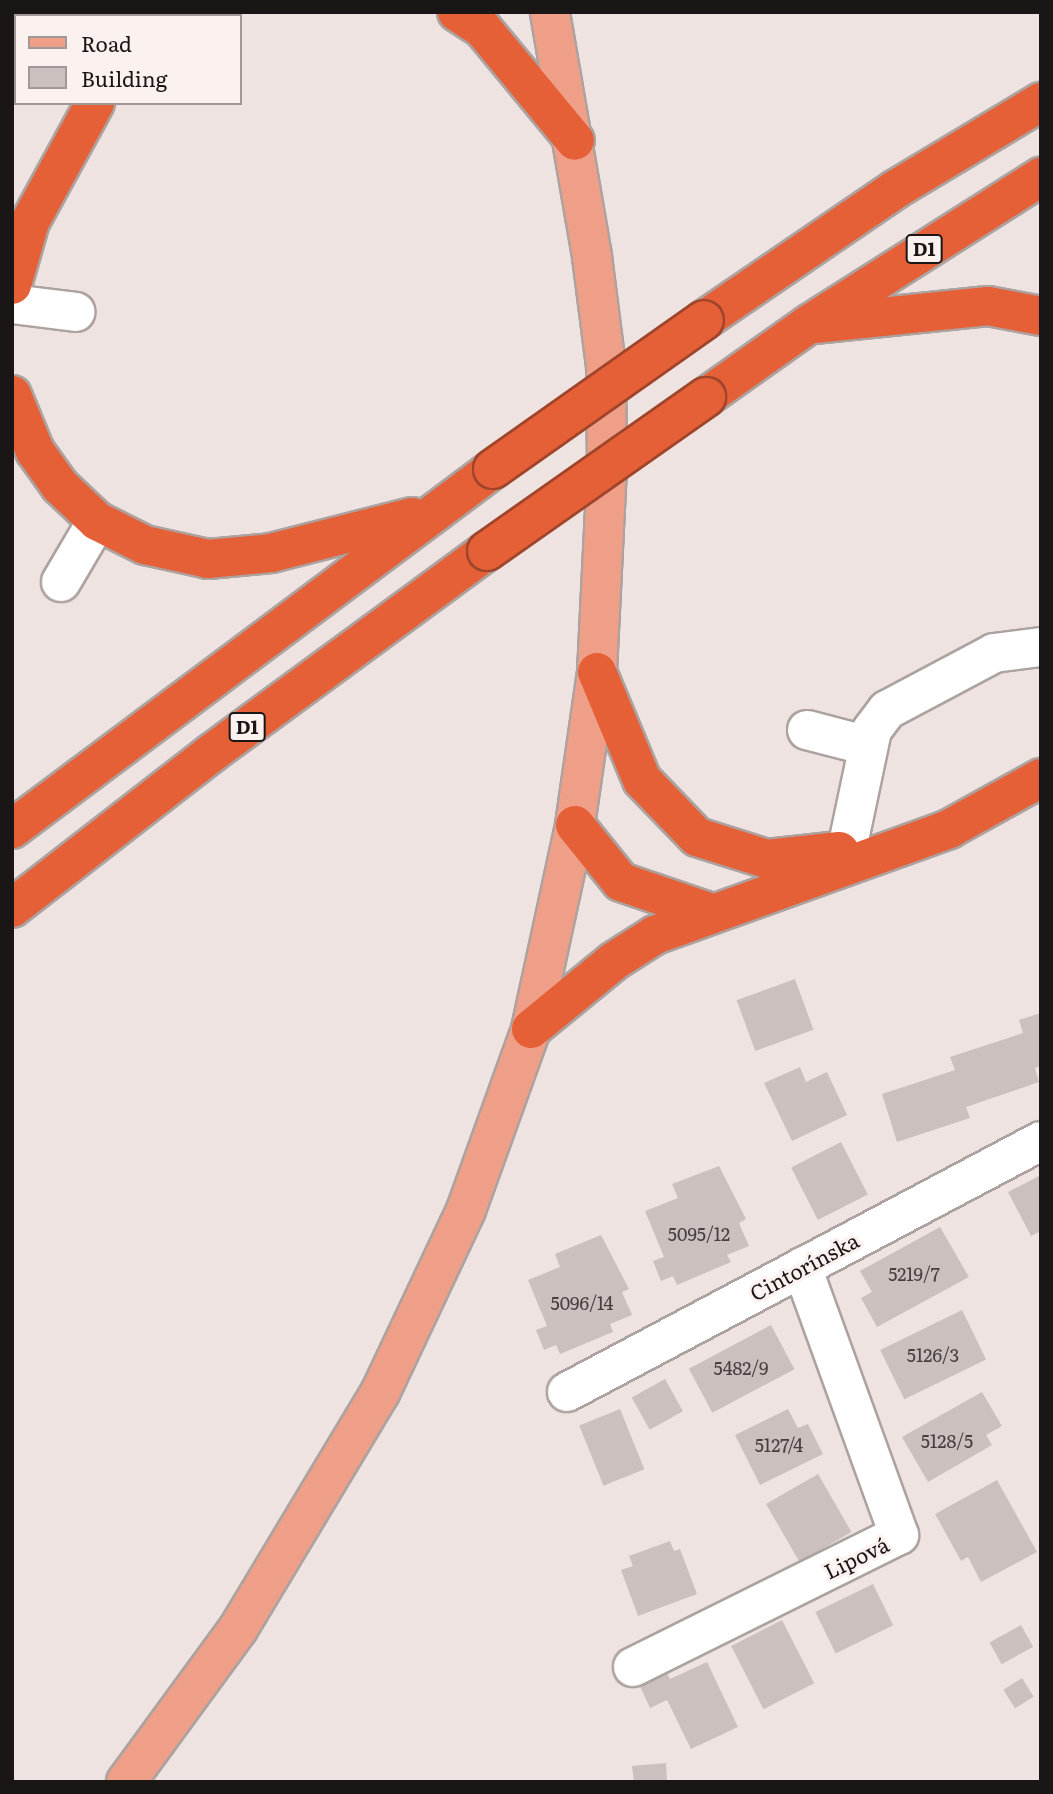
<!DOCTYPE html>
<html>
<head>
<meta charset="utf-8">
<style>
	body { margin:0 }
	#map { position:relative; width:1053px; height:1794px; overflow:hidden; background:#eee3e0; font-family:Literata,serif }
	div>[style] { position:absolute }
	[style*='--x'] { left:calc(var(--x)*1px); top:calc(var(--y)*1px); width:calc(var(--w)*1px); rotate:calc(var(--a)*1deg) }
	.building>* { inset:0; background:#cbc0bd; transform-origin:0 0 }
	.roads { filter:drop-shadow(2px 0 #aca29f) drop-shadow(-2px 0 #aca29f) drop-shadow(0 2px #aca29f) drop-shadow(0 -2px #aca29f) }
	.minor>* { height:38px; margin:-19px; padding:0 19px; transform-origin:19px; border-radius:19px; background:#fff }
	.major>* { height:38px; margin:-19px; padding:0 19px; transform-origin:19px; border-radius:19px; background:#ef9f87 }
	.highway>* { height:38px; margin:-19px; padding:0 19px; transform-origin:19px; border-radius:19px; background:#e55f37 }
	.bridges { filter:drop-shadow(2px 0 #9e452b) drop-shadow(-2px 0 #9e452b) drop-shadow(0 2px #9e452b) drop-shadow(0 -2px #9e452b) }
	.highway-bridge>* { height:38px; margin:-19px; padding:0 19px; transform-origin:19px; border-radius:19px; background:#e55f37 }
	span { translate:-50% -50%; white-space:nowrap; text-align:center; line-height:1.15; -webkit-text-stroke:6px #fbf1ee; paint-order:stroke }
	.number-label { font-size:18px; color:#46403f }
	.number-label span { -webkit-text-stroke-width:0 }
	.shield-label span { padding:2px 5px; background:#fbf1ee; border:2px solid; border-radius:5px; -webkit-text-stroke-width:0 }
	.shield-label { font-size:19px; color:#1a1615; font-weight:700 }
	.street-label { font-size:21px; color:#1a1615 }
	.frame { position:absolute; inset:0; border:14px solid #1a1615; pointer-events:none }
	.legend { position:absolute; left:14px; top:14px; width:228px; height:91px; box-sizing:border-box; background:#fbf1ee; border:2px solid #a19997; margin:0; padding:9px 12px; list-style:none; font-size:21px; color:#1a1615 }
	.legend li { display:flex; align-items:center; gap:14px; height:35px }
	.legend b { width:35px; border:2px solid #a19997 }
</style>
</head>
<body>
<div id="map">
	<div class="building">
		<i style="left:795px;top:979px;width:54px;height:62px;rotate:70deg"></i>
		<i style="clip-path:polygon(1041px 1013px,1041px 1066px,1035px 1068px,1039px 1082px,966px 1107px,970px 1118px,897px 1142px,882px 1094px,955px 1070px,950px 1057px,1023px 1033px,1019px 1020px)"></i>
		<i style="clip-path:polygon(800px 1067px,806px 1082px,827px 1072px,847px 1115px,792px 1141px,764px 1083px)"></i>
		<i style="left:841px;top:1142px;width:59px;height:56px;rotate:63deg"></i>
		<i style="clip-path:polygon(719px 1166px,746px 1219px,739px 1223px,749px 1246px,727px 1255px,731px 1262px,677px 1285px,673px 1276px,661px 1281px,653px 1261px,664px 1257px,645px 1211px,678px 1198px,672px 1184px)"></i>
		<i style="clip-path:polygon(1041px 1175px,1041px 1231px,1031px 1236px,1008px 1192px)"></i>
		<i style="clip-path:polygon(940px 1227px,969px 1277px,877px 1327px,861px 1298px,872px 1292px,860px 1271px)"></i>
		<i style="clip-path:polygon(601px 1235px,629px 1289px,622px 1292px,632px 1315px,610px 1324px,613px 1332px,560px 1354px,556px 1345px,544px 1350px,536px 1330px,547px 1326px,528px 1280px,560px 1267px,555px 1254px)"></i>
		<i style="left:962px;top:1310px;width:55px;height:91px;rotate:64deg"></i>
		<i style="left:771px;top:1325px;width:50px;height:93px;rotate:62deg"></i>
		<i style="left:665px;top:1379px;width:37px;height:38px;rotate:61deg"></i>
		<i style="clip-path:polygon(982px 1392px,1002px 1426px,986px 1435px,992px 1445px,928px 1482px,902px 1437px)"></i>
		<i style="left:620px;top:1409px;width:65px;height:44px;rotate:68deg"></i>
		<i style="clip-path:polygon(788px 1409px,798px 1428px,808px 1424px,823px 1454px,760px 1485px,735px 1435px)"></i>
		<i style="left:818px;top:1474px;width:67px;height:60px;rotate:60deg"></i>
		<i style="clip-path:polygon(997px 1480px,1037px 1552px,981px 1582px,968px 1557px,961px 1561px,935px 1514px)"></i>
		<i style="clip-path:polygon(670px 1541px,674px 1551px,680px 1549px,697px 1594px,638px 1616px,621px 1570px,633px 1566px,629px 1556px)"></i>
		<i style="left:873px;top:1584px;width:46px;height:64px;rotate:64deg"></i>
		<i style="left:782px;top:1620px;width:71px;height:57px;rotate:63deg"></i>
		<i style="left:1021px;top:1625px;width:25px;height:36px;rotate:61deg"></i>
		<i style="clip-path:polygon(707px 1662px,738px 1727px,691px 1749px,667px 1700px,650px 1708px,639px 1684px,666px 1671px,670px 1679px)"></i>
		<i style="left:1022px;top:1678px;width:22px;height:22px;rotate:58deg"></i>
		<i style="clip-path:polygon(666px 1763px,667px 1782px,634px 1782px,632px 1766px)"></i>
	</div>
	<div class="roads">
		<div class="minor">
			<i style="--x:12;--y:304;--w:64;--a:7.1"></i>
			<i style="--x:61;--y:582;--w:71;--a:-59.5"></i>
			<i style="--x:807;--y:730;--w:63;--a:14.7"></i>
			<i style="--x:847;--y:849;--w:122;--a:-78.1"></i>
			<i style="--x:872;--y:730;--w:25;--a:-53"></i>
			<i style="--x:887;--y:710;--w:121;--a:-28"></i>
			<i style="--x:994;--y:653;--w:47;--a:-7.3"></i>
			<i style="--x:567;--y:1392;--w:536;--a:-27.9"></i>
			<i style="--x:633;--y:1667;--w:297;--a:-26.4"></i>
			<i style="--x:899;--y:1535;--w:285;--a:-109.9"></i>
		</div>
		<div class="major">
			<i style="--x:126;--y:1782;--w:190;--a:-53.8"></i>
			<i style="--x:238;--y:1629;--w:275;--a:-59"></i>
			<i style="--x:380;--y:1393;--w:202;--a:-64.8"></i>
			<i style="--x:466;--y:1210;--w:192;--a:-70.2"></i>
			<i style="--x:531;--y:1029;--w:209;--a:-77.8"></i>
			<i style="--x:575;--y:825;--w:155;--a:-81.8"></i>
			<i style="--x:597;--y:672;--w:205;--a:-87.2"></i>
			<i style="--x:607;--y:467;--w:101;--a:-90.6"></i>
			<i style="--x:606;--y:366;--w:111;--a:-97.3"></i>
			<i style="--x:592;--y:256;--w:248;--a:-99.8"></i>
		</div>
		<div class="highway">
			<i style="--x:457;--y:12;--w:30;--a:33"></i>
			<i style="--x:482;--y:28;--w:146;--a:50.5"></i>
			<i style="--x:133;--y:16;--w:5;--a:-53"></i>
			<i style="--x:174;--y:16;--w:6;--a:-39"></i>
			<i style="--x:12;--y:285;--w:66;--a:-74.1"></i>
			<i style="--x:30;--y:222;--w:136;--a:-61.4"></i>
			<i style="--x:704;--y:320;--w:232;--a:-34.3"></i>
			<i style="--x:896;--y:189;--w:169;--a:-31"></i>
			<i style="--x:814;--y:324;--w:175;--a:-5.9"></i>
			<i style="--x:988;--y:306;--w:54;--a:10.7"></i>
			<i style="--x:12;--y:395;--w:61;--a:67.7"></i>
			<i style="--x:35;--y:451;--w:43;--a:54.5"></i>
			<i style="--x:60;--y:486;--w:51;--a:43.4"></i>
			<i style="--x:97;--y:521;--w:54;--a:26.6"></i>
			<i style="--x:145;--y:545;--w:65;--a:12.5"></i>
			<i style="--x:208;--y:559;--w:63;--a:-5.4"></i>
			<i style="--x:271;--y:553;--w:146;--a:-14.3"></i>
			<i style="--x:706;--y:397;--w:126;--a:-35.3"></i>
			<i style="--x:809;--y:324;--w:275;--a:-32.4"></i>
			<i style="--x:597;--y:672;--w:117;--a:67.4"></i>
			<i style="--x:642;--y:780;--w:79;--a:46"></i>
			<i style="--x:697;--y:837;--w:73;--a:17.4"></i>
			<i style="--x:767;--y:859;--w:73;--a:-6.3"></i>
			<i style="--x:575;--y:825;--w:73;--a:51.1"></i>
			<i style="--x:621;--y:882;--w:93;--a:18.8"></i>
			<i style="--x:12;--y:829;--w:601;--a:-36.81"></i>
			<i style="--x:12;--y:908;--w:254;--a:-37.8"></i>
			<i style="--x:213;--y:752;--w:340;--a:-36.3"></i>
			<i style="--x:531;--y:1029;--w:107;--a:-39.3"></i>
			<i style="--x:614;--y:961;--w:49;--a:-32.4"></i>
			<i style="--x:655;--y:935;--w:313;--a:-19.8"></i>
			<i style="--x:949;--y:829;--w:105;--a:-29"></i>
		</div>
	</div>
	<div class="bridges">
		<div class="highway-bridge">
			<i style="--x:493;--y:469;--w:258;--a:-35.2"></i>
			<i style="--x:487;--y:551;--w:268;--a:-35.1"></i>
		</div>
	</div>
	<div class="number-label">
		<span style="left:699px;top:1234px">5095/12</span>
		<span style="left:914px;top:1274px">5219/7</span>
		<span style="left:582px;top:1303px">5096/14</span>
		<span style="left:933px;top:1355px">5126/3</span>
		<span style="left:741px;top:1368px">5482/9</span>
		<span style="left:947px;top:1441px">5128/5</span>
		<span style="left:779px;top:1445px">5127/4</span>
	</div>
	<div class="shield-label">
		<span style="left:924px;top:249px">D1</span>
		<span style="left:247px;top:727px">D1</span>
	</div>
	<div class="street-label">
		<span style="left:804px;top:1266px;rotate:-28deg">Cintorínska</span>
		<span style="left:856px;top:1557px;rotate:-26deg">Lipová</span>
	</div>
	<div class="frame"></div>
	<ul class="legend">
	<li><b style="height:9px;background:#ef9f87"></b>Road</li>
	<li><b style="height:19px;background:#cbc0bd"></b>Building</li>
	</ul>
</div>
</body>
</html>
